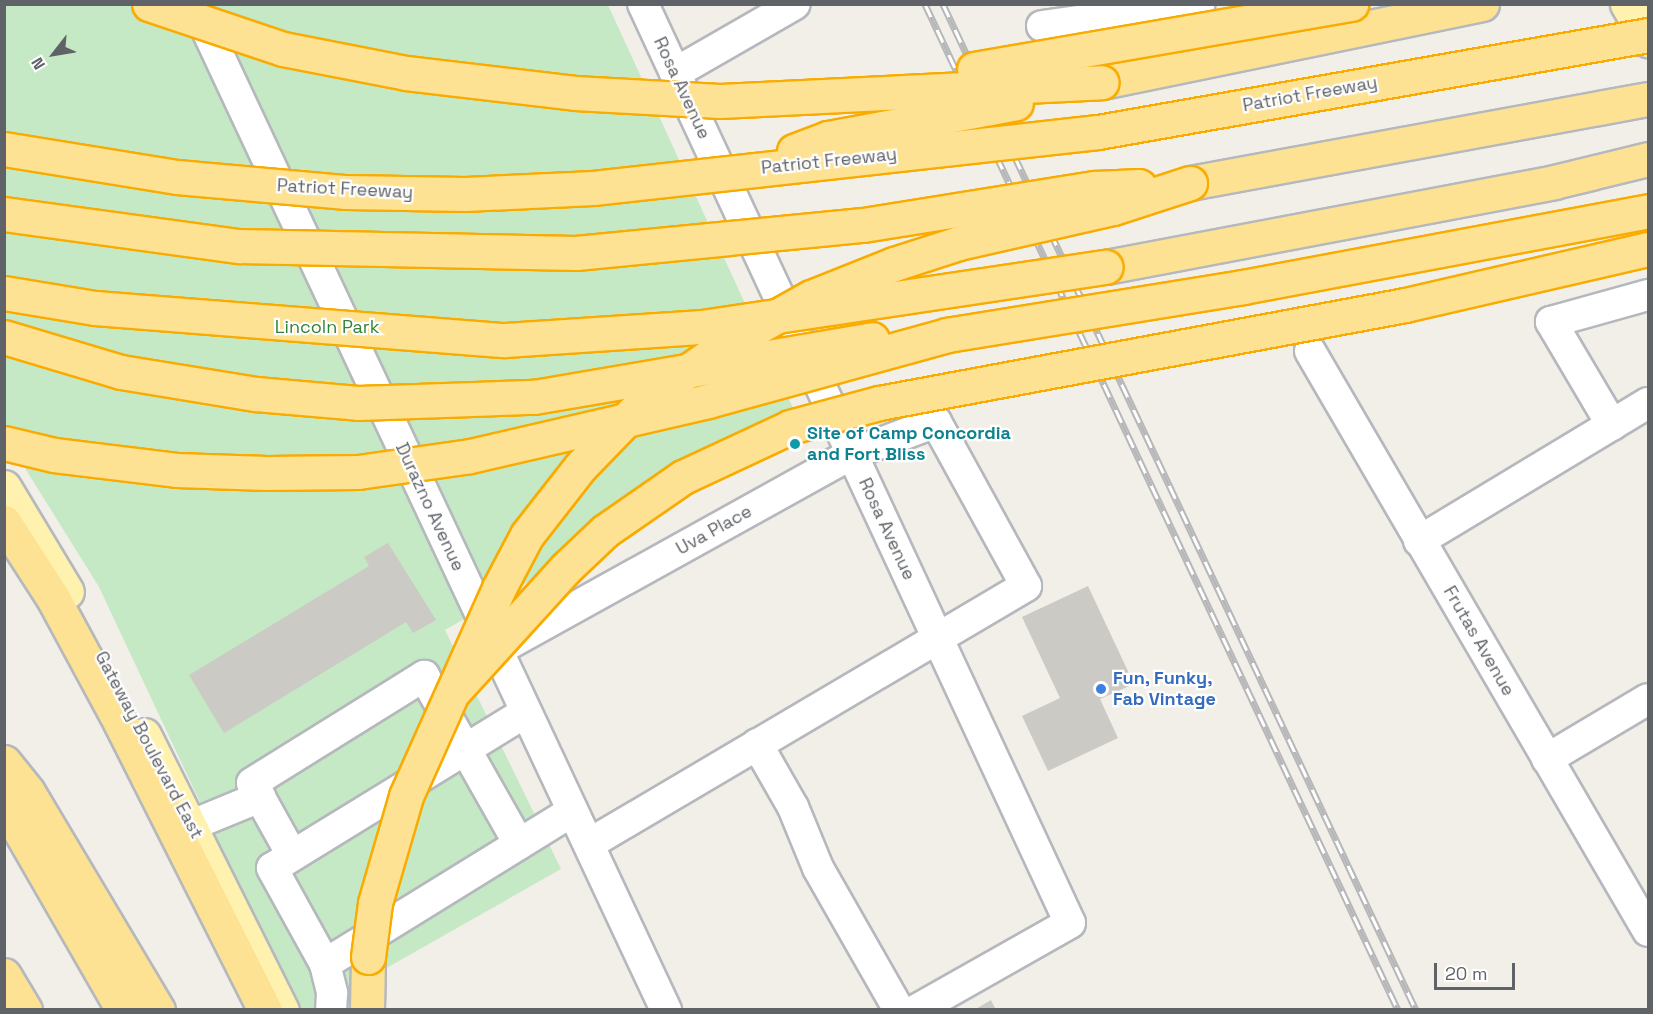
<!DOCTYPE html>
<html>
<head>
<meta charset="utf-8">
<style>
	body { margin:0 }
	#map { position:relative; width:1653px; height:1014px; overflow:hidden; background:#f1efe8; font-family:"Space Grotesk",sans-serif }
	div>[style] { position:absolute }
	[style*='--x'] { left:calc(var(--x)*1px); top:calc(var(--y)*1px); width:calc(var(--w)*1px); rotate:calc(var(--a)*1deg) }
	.green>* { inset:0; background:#c5e8c5 }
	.building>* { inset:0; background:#cccac5 }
	.roads { filter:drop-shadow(2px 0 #b5b8bc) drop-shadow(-2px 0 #b5b8bc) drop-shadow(0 2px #b5b8bc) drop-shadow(0 -2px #b5b8bc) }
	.minor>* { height:30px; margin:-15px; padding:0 15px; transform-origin:15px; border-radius:15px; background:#fff }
	.major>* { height:33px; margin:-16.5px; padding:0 16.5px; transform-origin:16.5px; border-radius:16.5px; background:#fff2af }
	.highway>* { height:33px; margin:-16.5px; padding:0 16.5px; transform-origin:16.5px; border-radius:16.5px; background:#fde293 }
	.rail>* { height:7px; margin-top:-3.5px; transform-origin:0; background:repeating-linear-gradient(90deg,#fff 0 14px,#b6b7b8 0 28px); box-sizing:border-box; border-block:2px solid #b6b7b8 }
	.bridges { filter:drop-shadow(2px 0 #f9ab00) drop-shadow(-2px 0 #f9ab00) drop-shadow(0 2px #f9ab00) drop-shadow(0 -2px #f9ab00) }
	.highway-bridge>* { height:33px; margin:-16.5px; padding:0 16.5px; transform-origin:16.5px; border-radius:16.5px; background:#fde293 }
	.dots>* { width:16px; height:16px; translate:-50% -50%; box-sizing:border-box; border:3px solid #fff; border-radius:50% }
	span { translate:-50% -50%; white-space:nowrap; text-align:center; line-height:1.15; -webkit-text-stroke:4.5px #fff; paint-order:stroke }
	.street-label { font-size:18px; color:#5f6368 }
	.park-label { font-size:18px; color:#348238 }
	.culture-label { font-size:18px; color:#0d838f; font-weight:700 }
	.left { translate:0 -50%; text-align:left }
	.shop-label { font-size:18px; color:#366cbe; font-weight:700 }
	.frame { position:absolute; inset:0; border:6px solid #5f6368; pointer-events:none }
	.north { position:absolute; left:24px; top:24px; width:60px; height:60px; -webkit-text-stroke:4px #fff; paint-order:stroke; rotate:239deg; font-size:16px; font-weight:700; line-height:24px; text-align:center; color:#5f6368 }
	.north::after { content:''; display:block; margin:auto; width:21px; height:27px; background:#5f6368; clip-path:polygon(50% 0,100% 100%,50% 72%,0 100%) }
	.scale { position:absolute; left:1434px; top:963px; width:81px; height:27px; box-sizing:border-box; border:3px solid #5f6368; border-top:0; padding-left:8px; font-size:18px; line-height:21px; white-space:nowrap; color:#5f6368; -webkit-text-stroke:4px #fff; paint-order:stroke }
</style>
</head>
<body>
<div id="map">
	<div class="green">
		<i style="clip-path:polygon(4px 5px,608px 5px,804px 432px,703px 481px,445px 630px,561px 869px,337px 996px,338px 1009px,297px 1009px,99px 587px,5px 436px)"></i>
	</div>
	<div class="building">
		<i style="clip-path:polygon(388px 543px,436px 620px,413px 633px,406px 622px,224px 733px,189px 675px,369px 566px,364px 557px)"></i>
		<i style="clip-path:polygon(1088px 586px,1134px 684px,1100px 699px,1118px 738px,1048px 771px,1022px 716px,1060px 698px,1022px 617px)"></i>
		<i style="clip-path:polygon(991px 1000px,996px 1010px,974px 1010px)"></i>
	</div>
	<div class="roads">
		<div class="minor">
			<i style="--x:643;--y:4;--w:1013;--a:65.08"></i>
			<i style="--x:1070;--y:923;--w:177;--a:150.5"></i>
			<i style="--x:196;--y:7;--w:1108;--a:64.89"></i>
			<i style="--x:1042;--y:26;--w:159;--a:-8"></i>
			<i style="--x:675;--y:73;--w:138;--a:-29.9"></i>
			<i style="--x:1310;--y:351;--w:671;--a:59.77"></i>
			<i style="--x:1612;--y:425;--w:120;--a:-120.6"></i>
			<i style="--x:1551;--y:322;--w:101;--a:-15.6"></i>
			<i style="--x:1419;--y:541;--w:267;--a:-31.1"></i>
			<i style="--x:498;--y:650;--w:405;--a:-29"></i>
			<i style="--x:852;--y:454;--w:90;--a:-20.9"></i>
			<i style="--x:936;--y:422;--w:187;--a:61.2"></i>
			<i style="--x:1026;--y:586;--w:507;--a:149.44"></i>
			<i style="--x:526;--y:712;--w:298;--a:148.4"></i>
			<i style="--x:272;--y:868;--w:110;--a:61.1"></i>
			<i style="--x:325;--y:964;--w:291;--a:-31.7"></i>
			<i style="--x:757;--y:744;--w:73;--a:60.3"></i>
			<i style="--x:793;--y:807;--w:66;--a:67.7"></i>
			<i style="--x:818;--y:868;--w:163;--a:60.3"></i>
			<i style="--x:1547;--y:759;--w:117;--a:-30.7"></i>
			<i style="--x:192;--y:825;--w:74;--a:-22.4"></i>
			<i style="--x:292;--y:855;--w:82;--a:-119.1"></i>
			<i style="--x:252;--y:783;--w:203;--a:-31.9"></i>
			<i style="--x:424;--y:676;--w:193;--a:60.5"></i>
			<i style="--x:325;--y:964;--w:30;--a:76"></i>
			<i style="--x:332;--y:993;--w:17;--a:93"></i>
		</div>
		<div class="major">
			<i style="--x:1627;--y:4;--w:42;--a:59.7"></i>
			<i style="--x:4;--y:487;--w:122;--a:59"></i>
			<i style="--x:144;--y:735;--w:308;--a:63.4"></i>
		</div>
		<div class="highway">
			<i style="--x:1102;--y:82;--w:388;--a:-11.6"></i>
			<i style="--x:1190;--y:183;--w:466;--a:-10.4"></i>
			<i style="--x:1106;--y:267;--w:456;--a:-10.7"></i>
			<i style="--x:1554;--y:182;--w:97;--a:-13.7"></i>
			<i style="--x:4;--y:522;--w:90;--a:57.2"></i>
			<i style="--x:53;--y:598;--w:143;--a:61.6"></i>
			<i style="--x:121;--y:724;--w:320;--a:63.3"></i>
			<i style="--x:4;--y:762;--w:38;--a:51"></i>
			<i style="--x:28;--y:792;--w:254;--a:59.2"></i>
			<i style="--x:4;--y:803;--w:239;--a:60.1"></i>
			<i style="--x:4;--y:975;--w:41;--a:59"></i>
			<i style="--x:367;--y:1010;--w:53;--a:-88.9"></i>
		</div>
	</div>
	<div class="rail">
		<i style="--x:925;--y:4;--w:1112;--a:64.82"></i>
		<i style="--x:943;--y:4;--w:1112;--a:64.82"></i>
	</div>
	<div class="bridges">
		<div class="highway-bridge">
			<i style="--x:149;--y:4;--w:141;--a:18.6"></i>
			<i style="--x:283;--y:49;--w:125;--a:11"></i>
			<i style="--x:406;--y:73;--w:170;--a:6.7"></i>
			<i style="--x:575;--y:93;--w:145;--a:3.2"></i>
			<i style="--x:720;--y:101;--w:382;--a:-2.8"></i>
			<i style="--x:974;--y:69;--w:383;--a:-9.8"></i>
			<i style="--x:4;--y:149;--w:175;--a:9.2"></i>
			<i style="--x:177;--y:177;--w:170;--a:5.1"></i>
			<i style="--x:346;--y:192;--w:119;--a:1"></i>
			<i style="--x:465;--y:194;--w:128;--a:-2.7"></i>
			<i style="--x:593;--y:188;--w:508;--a:-6.33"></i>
			<i style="--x:1098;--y:132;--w:558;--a:-10"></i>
			<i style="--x:794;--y:151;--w:36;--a:-21"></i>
			<i style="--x:828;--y:138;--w:191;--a:-10.5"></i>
			<i style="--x:4;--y:214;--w:237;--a:7.8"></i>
			<i style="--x:239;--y:246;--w:337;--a:1.2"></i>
			<i style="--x:576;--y:253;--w:288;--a:-5.6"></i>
			<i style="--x:863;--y:225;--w:235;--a:-9.1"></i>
			<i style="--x:1095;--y:188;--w:44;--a:-2.6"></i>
			<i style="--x:4;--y:293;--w:92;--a:9.4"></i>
			<i style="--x:95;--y:308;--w:411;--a:4.5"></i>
			<i style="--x:505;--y:340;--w:198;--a:-3.8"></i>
			<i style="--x:703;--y:327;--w:407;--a:-8.5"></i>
			<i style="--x:4;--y:337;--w:122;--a:16.7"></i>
			<i style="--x:121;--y:372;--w:137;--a:9.3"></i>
			<i style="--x:256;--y:394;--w:102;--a:5"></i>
			<i style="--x:358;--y:403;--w:176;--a:-2"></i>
			<i style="--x:534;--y:397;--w:343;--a:-9.7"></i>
			<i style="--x:4;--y:443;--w:51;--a:13.5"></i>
			<i style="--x:54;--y:455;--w:123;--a:7"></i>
			<i style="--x:176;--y:470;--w:91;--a:1.9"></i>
			<i style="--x:267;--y:473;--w:91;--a:-0.6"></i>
			<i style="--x:358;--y:472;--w:113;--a:-8.1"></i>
			<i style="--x:470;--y:456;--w:244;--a:-13"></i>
			<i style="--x:708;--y:401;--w:248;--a:-15.4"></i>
			<i style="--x:947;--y:335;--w:300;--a:-9.2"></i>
			<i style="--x:1243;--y:287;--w:412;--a:-10.6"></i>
			<i style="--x:455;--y:690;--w:166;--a:-47.7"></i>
			<i style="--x:567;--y:567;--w:52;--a:-43.5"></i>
			<i style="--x:605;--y:531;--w:95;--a:-34.7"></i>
			<i style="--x:683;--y:477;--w:118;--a:-25"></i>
			<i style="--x:790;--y:427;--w:92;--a:-15.1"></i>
			<i style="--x:879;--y:403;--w:535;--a:-10.55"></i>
			<i style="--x:1405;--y:305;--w:249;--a:-13"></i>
			<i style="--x:368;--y:957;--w:54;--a:-82.6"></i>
			<i style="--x:375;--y:903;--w:111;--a:-73.8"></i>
			<i style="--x:406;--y:796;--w:228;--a:-65.9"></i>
			<i style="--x:499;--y:588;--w:60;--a:-62.2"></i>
			<i style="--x:527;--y:535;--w:88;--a:-52"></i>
			<i style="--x:581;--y:466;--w:91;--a:-45.9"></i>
			<i style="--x:644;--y:401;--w:97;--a:-34.5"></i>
			<i style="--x:724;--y:346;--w:100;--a:-29.4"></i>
			<i style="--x:811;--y:297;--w:89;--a:-21.7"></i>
			<i style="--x:894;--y:264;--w:68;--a:-17.9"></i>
			<i style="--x:959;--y:243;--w:158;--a:-12.8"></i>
			<i style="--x:1113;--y:208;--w:81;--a:-18"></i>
		</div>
	</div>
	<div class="dots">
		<i style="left:795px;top:444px;background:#0f9aa8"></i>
		<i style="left:1101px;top:689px;background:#3f7fe0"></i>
	</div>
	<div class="street-label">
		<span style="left:682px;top:88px;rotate:65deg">Rosa Avenue</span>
		<span style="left:1310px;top:94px;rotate:-10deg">Patriot Freeway</span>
		<span style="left:829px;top:161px;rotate:-6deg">Patriot Freeway</span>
		<span style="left:345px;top:189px;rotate:3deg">Patriot Freeway</span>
		<span style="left:430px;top:507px;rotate:65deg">Durazno Avenue</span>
		<span style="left:887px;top:529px;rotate:65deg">Rosa Avenue</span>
		<span style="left:714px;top:530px;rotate:-29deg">Uva Place</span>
		<span style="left:1479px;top:641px;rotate:60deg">Frutas Avenue</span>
		<span style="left:149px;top:745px;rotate:62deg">Gateway Boulevard East</span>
	</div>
	<div class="park-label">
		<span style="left:327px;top:327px">Lincoln Park</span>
	</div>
	<div class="culture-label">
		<span class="left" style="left:807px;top:444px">Site of Camp Concordia<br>and Fort Bliss</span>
	</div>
	<div class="shop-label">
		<span class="left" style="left:1113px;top:689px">Fun, Funky,<br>Fab Vintage</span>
	</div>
	<div class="frame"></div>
	<div class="north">N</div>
	<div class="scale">20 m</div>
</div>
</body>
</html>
